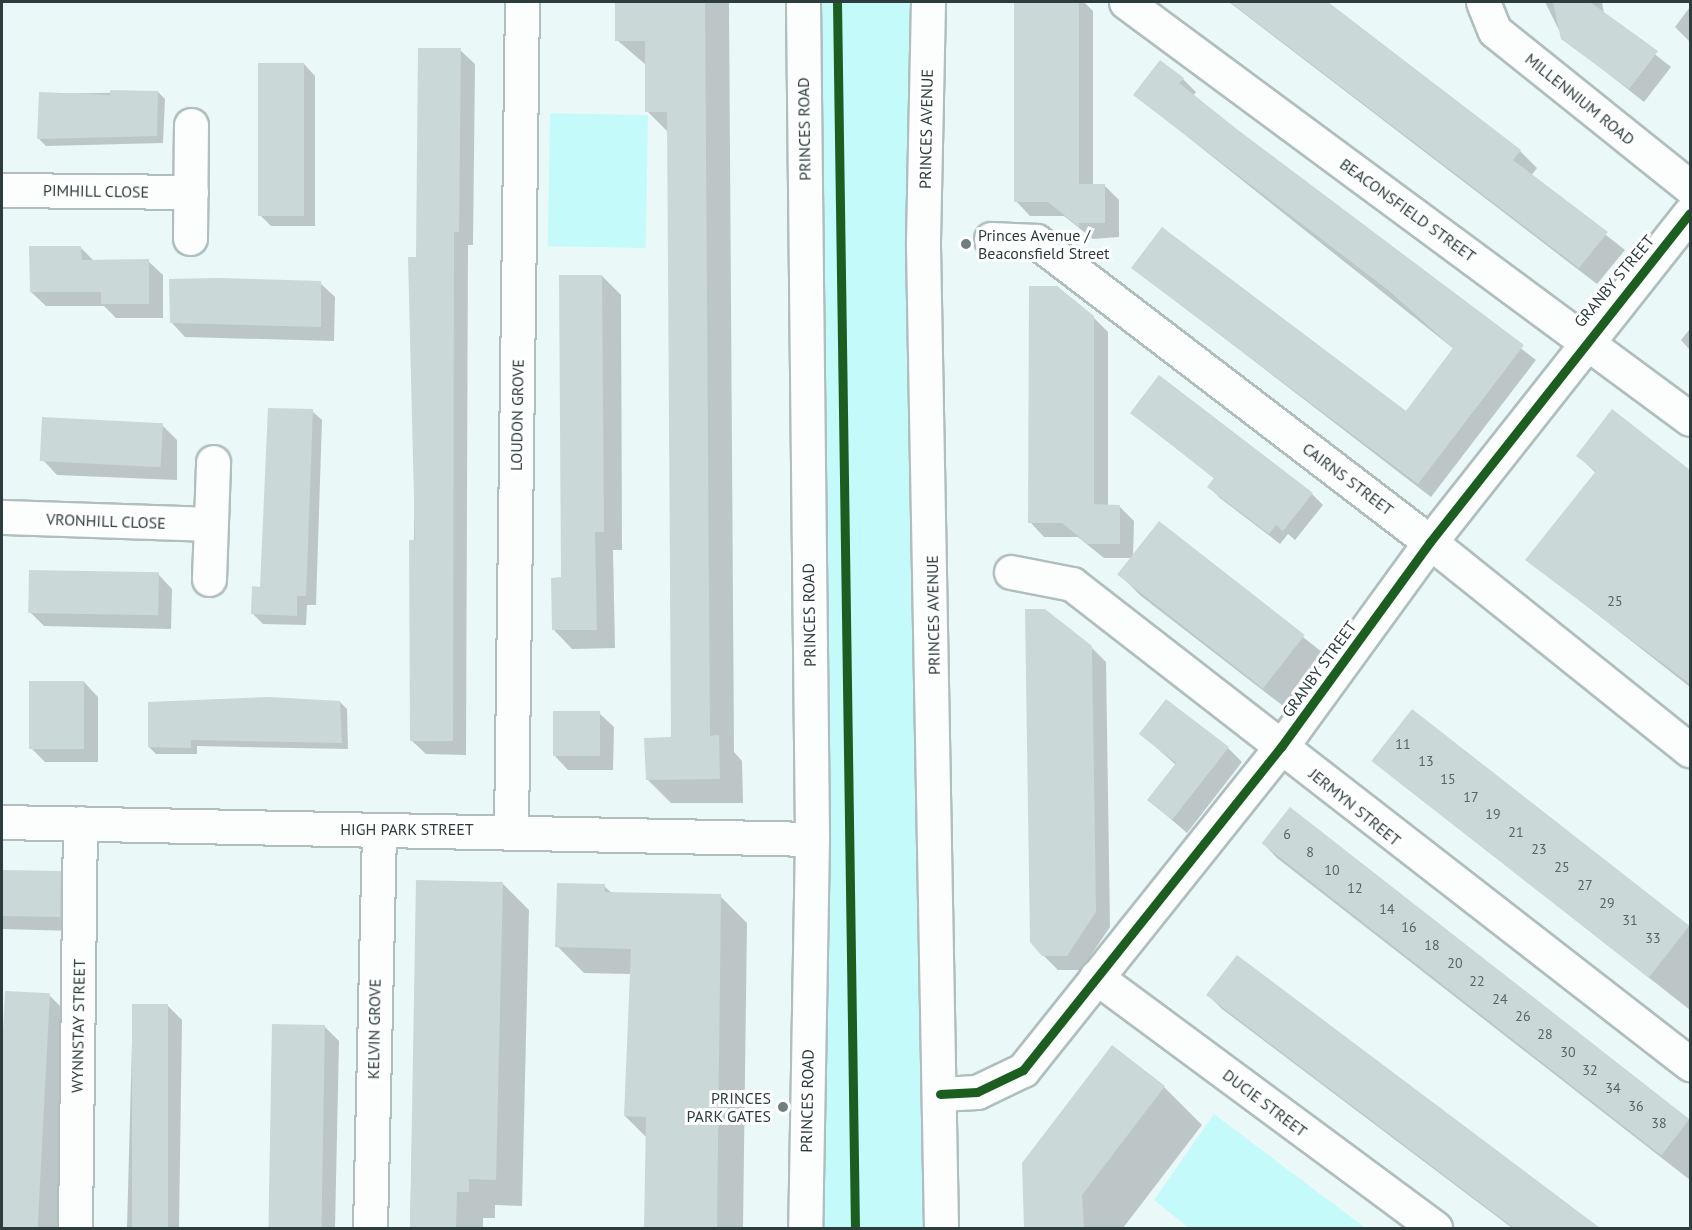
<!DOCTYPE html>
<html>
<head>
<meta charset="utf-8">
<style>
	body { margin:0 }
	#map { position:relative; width:1692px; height:1230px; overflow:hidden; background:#ebf8f8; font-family:"PT Sans",sans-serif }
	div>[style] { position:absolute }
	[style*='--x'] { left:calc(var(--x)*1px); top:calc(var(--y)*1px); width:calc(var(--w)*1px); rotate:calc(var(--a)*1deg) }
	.green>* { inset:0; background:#c5fafb; transform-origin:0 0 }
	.shadow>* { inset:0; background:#0003 }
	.building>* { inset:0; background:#cbd8d8; transform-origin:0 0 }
	.roads { filter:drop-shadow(2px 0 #b1bebe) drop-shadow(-2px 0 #b1bebe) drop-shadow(0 2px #b1bebe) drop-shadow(0 -2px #b1bebe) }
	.street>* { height:33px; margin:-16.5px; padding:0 16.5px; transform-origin:16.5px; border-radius:16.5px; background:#fcfefe }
	.secondary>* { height:33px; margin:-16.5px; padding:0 16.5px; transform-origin:16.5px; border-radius:16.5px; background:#fcfefe }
	.cycleway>* { height:9px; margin:-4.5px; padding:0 4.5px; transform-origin:4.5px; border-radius:4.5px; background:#1b5e20 }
	.dots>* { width:16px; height:16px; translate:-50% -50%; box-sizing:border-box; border:3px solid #fff; border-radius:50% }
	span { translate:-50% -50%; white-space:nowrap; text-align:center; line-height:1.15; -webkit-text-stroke:6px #fff; paint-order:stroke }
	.number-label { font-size:14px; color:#546464 }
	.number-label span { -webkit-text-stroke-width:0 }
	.street-label { font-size:16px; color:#2d3d3d }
	.poi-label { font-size:16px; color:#2d3d3d }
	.left { translate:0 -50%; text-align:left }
	.right { translate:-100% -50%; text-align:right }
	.frame { position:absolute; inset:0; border:3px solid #2d3d3d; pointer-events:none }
</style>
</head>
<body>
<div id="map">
	<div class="green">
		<i style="left:803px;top:2px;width:125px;height:1226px"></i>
		<i style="left:648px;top:115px;width:133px;height:98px;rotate:91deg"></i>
		<i style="clip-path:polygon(1214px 1114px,1316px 1191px,1366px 1228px,1189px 1228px,1154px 1200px)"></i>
	</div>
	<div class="shadow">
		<i style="clip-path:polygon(617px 2px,729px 2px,734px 752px,742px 761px,743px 803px,671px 803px,647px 779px,673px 738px,669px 133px,647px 111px,646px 65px,617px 40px)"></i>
		<i style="clip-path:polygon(1016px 2px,1084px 2px,1093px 11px,1093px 185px,1104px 185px,1119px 200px,1119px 237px,1093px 239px,1064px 216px,1030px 216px,1016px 201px)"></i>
		<i style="clip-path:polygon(1229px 2px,1325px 2px,1520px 151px,1537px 168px,1531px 176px,1625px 250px,1597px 284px)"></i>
		<i style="clip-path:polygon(1545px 2px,1602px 2px,1604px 14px,1671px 67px,1644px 102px,1563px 38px)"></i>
		<i style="clip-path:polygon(1690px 7px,1690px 42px,1675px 27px)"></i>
		<i style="clip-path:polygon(460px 50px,475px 64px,473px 245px,468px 245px,466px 755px,426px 754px,411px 740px,418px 259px)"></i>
		<i style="clip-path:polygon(304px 64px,315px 76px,315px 226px,271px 226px,260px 215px)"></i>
		<i style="clip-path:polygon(1183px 79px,1196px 92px,1193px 96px,1536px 360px,1431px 497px,1133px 268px,1406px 413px,1454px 349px,1135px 95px)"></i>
		<i style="clip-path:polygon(158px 92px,165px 99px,163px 143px,46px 146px,39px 139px,40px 94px)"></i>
		<i style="clip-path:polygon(81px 248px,94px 261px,148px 261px,163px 275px,163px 318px,116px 318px,104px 306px,46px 306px,31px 292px)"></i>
		<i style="clip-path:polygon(602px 276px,621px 295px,622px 550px,613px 550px,615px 648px,572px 649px,554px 630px)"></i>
		<i style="clip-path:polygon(320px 283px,335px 297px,334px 341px,185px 337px,171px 322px)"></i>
		<i style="clip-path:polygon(1093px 317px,1108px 332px,1108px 506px,1119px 506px,1134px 521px,1133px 557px,1159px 523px,1327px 656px,1287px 709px,1141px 596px,1120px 575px,1133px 558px,1104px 558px,1078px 537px,1044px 537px,1030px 522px)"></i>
		<i style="clip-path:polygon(1690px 329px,1690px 350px,1681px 340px)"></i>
		<i style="clip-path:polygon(312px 411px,322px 420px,316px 605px,307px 605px,306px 625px,263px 624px,253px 614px)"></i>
		<i style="clip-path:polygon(1613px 411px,1690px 472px,1690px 687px,1527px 559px,1596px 473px,1578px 456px)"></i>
		<i style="clip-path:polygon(1132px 413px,1312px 494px,1323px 505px,1295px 540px,1288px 534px,1280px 544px,1220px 498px,1209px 487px,1215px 479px)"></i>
		<i style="clip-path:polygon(163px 426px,177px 440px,177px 480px,57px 475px,43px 460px)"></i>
		<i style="clip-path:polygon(158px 574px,172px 589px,171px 629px,44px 626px,30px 612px)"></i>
		<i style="clip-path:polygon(1091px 647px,1106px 662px,1110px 927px,1081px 970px,1058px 970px,1043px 955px)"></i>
		<i style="clip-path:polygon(84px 682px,98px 697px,98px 762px,45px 762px,31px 748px)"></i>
		<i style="clip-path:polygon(340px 702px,347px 709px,348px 749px,197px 746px,197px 754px,156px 754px,149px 747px)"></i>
		<i style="clip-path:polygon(1412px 711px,1690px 927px,1690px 1010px,1373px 761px)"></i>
		<i style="clip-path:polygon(599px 713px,614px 727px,613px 770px,568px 770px,554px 755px)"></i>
		<i style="clip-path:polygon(1141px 734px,1228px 748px,1242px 762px,1187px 833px,1149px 800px,1176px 765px)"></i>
		<i style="clip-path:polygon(1290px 809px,1690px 1121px,1690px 1180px,1277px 858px,1263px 843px)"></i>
		<i style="clip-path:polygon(2px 871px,60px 873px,74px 887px,74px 931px,2px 929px)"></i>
		<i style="clip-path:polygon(418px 881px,502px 883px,529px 910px,522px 1206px,495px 1205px,495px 1218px,483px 1218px,483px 1228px,410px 1228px)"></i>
		<i style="clip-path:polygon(604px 886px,613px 894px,720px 896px,747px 923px,743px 1228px,646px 1228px,647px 1138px,625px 1116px,631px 974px,584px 973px,557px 946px)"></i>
		<i style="clip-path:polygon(1237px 957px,1597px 1228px,1512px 1228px,1222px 1009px,1208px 995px)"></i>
		<i style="clip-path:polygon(7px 992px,49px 995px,63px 1009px,58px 1228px,2px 1228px)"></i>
		<i style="clip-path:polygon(133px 1005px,168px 1006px,182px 1020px,179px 1228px,127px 1228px)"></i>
		<i style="clip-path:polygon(273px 1025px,324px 1026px,339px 1041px,335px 1228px,269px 1228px)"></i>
		<i style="clip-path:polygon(1164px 1087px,1202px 1125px,1123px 1228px,1025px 1228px,1024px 1163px)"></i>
	</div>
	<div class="building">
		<i style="clip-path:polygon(615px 2px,705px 2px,710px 736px,719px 735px,720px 779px,646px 780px,644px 738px,671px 737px,667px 112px,645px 112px,645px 41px,615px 41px)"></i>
		<i style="clip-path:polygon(1014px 2px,1079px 2px,1079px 184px,1105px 184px,1105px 223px,1079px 223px,1079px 227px,1048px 202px,1014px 202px)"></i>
		<i style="clip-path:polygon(1230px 2px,1328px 2px,1521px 150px,1513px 160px,1608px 232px,1579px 268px)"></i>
		<i style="clip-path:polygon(1553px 2px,1590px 2px,1658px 51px,1629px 89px,1561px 39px)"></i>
		<i style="clip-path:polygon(418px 48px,461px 48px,459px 232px,454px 232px,453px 741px,410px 741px,409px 540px,415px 540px,408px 257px,416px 257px)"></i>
		<i style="clip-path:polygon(1160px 60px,1184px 78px,1179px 83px,1238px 130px,1524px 345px,1418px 484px,1131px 268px,1162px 227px,1406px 411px,1453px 348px,1388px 290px,1133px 95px)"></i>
		<i style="left:258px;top:63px;width:46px;height:153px"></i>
		<i style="clip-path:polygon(110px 90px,158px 91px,157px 136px,37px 139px,39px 92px,110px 95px)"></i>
		<i style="clip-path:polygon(29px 246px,81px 246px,82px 260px,149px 259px,149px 304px,101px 304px,101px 292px,30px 292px)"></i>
		<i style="clip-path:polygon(559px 275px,602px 275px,604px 532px,595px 532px,597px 630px,552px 630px,551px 578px,561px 577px)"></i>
		<i style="clip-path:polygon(218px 278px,321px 281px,321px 327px,170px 323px,169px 279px)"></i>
		<i style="clip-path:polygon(1029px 286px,1057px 286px,1094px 316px,1094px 504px,1120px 505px,1120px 544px,1088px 544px,1062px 523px,1028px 523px)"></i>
		<i style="clip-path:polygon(1159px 375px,1313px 493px,1283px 531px,1276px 525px,1269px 534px,1207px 487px,1214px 478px,1130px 413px)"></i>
		<i style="clip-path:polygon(268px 408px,313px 409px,306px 596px,297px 596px,297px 616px,251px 614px,252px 586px,260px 587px)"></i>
		<i style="clip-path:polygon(1612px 409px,1690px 470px,1690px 684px,1525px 560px,1596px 471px,1576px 456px)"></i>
		<i style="left:42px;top:417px;width:121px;height:44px;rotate:3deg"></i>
		<i style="left:1159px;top:521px;width:185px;height:68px;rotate:38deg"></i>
		<i style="left:29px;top:570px;width:130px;height:43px;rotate:1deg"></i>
		<i style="clip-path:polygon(1025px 609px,1045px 609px,1092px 646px,1096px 912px,1067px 956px,1042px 956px,1030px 942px)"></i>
		<i style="left:29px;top:681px;width:55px;height:68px"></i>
		<i style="clip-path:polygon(269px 697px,340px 701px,342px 743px,191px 740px,191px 748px,148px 747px,148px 702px)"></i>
		<i style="clip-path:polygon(1166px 699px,1229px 747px,1172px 820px,1147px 800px,1176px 763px,1139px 734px)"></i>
		<i style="left:1412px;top:709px;width:352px;height:66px;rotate:38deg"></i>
		<i style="left:553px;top:711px;width:47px;height:45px"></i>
		<i style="left:1290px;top:807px;width:507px;height:46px;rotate:38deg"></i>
		<i style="left:2px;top:870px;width:59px;height:46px;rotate:1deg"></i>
		<i style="clip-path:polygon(416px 880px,503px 882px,496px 1180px,469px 1179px,469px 1192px,457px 1192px,456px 1228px,410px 1228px)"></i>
		<i style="clip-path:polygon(557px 883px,605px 884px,605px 892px,721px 894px,717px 1228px,644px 1228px,646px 1117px,624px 1116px,631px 949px,555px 947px)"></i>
		<i style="clip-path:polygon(1237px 955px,1600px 1228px,1514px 1228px,1206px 995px)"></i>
		<i style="left:5px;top:991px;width:45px;height:237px;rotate:3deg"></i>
		<i style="left:132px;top:1004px;width:36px;height:224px"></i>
		<i style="left:272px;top:1024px;width:53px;height:204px;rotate:1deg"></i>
		<i style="clip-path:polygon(1112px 1045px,1165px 1086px,1082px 1195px,1084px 1228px,1024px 1228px,1022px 1163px)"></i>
	</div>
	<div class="roads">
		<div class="street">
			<i style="--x:1126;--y:2;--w:701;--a:36.48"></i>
			<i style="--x:1483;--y:2;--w:31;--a:68"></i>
			<i style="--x:1495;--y:31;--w:250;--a:38.7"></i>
			<i style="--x:2;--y:190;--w:189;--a:0.6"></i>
			<i style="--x:190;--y:238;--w:113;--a:-89.5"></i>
			<i style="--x:991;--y:239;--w:45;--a:2.5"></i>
			<i style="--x:1036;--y:241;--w:496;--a:37.4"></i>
			<i style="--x:1430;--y:542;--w:333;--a:38.7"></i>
			<i style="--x:2;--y:517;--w:208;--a:1.9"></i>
			<i style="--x:1011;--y:572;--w:62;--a:11.1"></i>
			<i style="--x:1072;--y:584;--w:783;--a:37.84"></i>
			<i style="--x:209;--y:579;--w:117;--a:-88"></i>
			<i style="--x:2;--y:822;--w:810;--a:1.2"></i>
			<i style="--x:511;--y:829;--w:827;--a:-89.24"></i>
			<i style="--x:1096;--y:977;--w:422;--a:36.5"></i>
			<i style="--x:940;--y:1094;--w:37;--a:-3"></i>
			<i style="--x:977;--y:1092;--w:51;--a:-25.6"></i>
			<i style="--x:1023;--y:1070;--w:413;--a:-51.4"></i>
			<i style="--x:1281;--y:747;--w:253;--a:-54"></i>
			<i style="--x:1430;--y:542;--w:419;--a:-51.7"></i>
			<i style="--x:75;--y:1228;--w:405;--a:-89.3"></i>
			<i style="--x:370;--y:1228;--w:398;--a:-88.7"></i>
		</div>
		<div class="secondary">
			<i style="--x:803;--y:2;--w:837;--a:89.38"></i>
			<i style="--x:812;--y:839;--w:389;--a:91"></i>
			<i style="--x:928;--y:2;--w:244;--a:91.2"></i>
			<i style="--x:923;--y:246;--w:982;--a:88.95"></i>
		</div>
	</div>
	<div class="cycleway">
		<i style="--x:837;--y:2;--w:1226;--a:89.16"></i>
		<i style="--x:940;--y:1094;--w:37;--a:-3"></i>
		<i style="--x:977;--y:1092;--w:51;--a:-25.6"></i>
		<i style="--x:1023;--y:1070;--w:413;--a:-51.4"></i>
		<i style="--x:1281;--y:747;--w:253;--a:-54"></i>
		<i style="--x:1430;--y:542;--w:419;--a:-51.7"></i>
	</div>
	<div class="dots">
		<i style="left:966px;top:244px;background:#707e7e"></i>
		<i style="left:783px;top:1107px;background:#707e7e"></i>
	</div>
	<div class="number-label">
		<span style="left:1615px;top:601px">25</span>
		<span style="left:1403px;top:744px">11</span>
		<span style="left:1426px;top:761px">13</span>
		<span style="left:1448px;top:779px">15</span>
		<span style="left:1471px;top:797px">17</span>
		<span style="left:1493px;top:814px">19</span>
		<span style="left:1516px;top:832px">21</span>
		<span style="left:1287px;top:834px">6</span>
		<span style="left:1539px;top:849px">23</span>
		<span style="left:1310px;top:852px">8</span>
		<span style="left:1562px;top:867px">25</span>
		<span style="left:1332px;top:870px">10</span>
		<span style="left:1585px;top:885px">27</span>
		<span style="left:1355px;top:888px">12</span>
		<span style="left:1607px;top:903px">29</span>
		<span style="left:1387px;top:909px">14</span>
		<span style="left:1630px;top:920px">31</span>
		<span style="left:1409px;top:927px">16</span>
		<span style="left:1653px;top:938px">33</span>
		<span style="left:1432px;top:945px">18</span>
		<span style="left:1455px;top:963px">20</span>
		<span style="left:1477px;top:981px">22</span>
		<span style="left:1500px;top:999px">24</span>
		<span style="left:1523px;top:1016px">26</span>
		<span style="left:1545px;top:1034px">28</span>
		<span style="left:1568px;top:1052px">30</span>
		<span style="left:1590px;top:1070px">32</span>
		<span style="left:1613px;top:1088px">34</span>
		<span style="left:1636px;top:1106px">36</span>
		<span style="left:1659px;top:1123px">38</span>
	</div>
	<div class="street-label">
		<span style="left:1580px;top:99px;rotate:39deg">MILLENNIUM ROAD</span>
		<span style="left:804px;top:129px;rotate:-91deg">PRINCES ROAD</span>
		<span style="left:926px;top:129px;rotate:-89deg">PRINCES AVENUE</span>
		<span style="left:96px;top:191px;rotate:1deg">PIMHILL CLOSE</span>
		<span style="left:1408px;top:210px;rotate:36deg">BEACONSFIELD STREET</span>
		<span style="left:1614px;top:281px;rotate:-50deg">GRANBY STREET</span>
		<span style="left:517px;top:415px;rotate:-89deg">LOUDON GROVE</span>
		<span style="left:1348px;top:479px;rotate:37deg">CAIRNS STREET</span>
		<span style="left:106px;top:521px;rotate:2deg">VRONHILL CLOSE</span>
		<span style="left:809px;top:615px;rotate:-91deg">PRINCES ROAD</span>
		<span style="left:933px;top:615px;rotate:-91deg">PRINCES AVENUE</span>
		<span style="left:1319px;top:669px;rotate:-54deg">GRANBY STREET</span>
		<span style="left:1355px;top:807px;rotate:39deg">JERMYN STREET</span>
		<span style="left:407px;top:829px">HIGH PARK STREET</span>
		<span style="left:78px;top:1026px;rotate:-89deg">WYNNSTAY STREET</span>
		<span style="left:374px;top:1029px;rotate:-89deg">KELVIN GROVE</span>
		<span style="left:807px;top:1101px;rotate:-89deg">PRINCES ROAD</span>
		<span style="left:1265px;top:1103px;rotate:37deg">DUCIE STREET</span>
	</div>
	<div class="poi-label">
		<span class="left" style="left:978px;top:244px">Princes Avenue /<br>Beaconsfield Street</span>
		<span class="right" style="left:771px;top:1107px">PRINCES<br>PARK GATES</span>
	</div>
	<div class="frame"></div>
</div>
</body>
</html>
